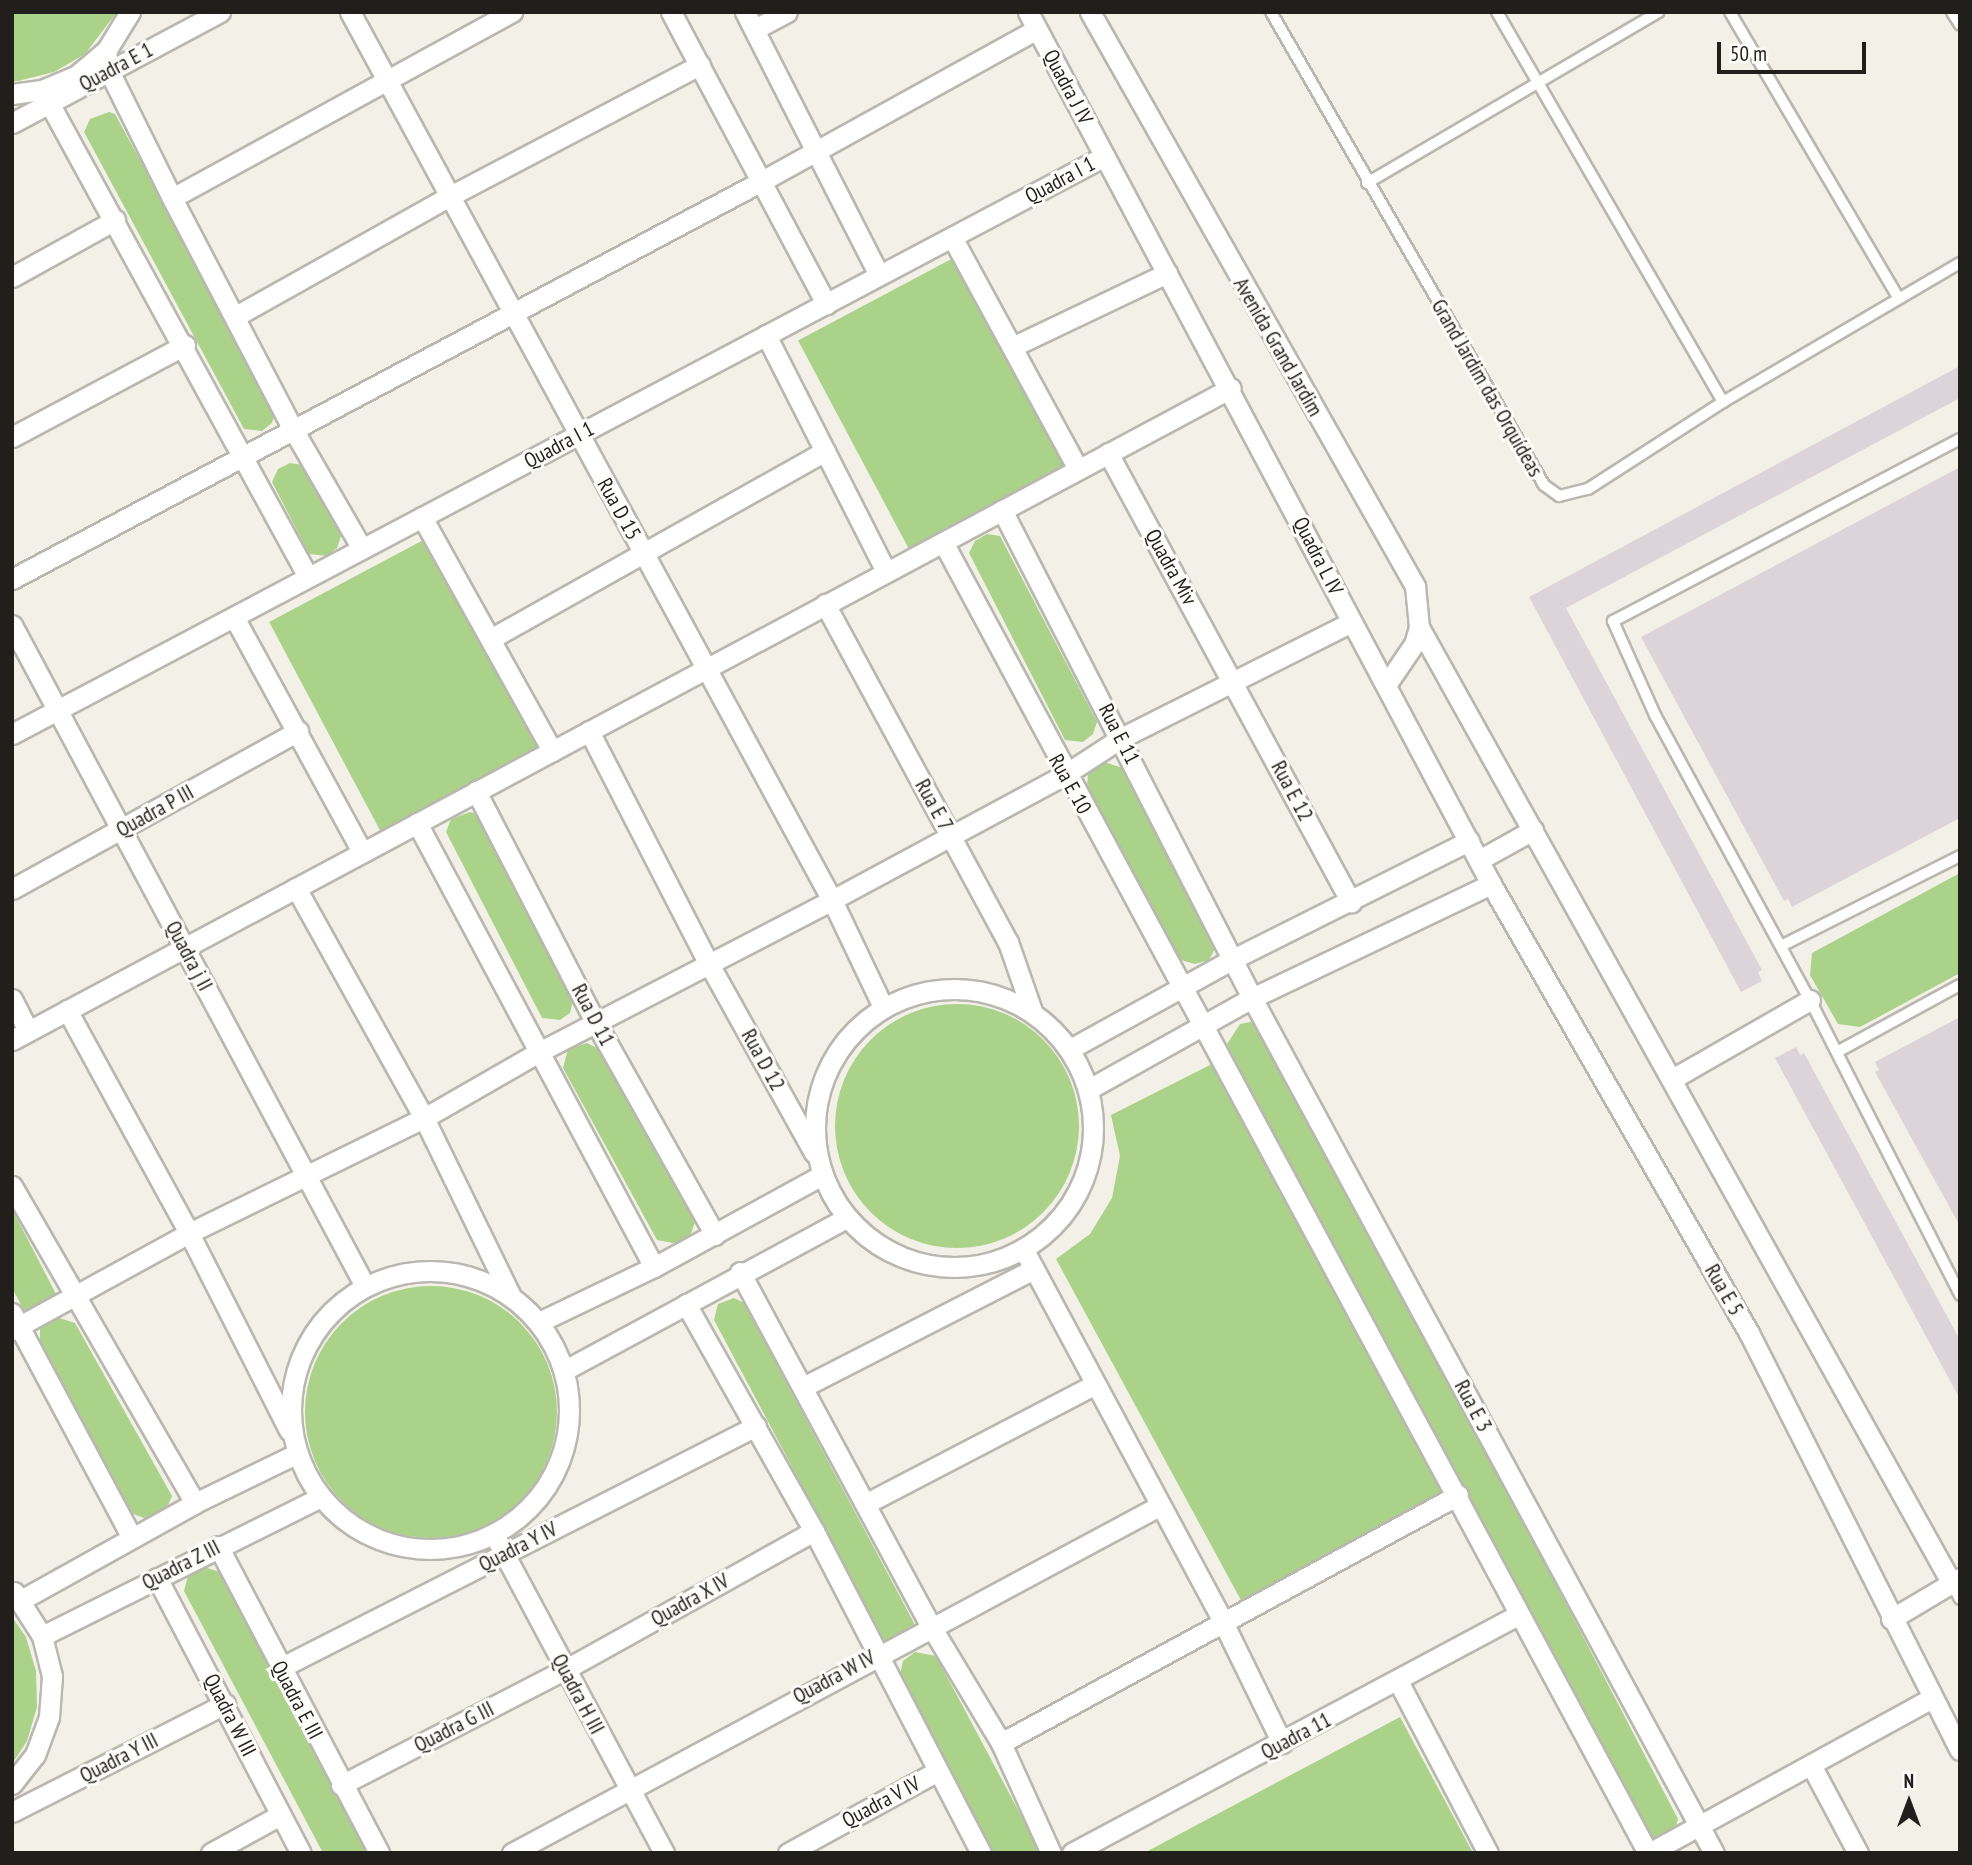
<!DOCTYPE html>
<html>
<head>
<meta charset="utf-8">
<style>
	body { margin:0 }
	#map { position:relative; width:1972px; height:1865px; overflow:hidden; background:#f3f0e8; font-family:"PT Sans Narrow",sans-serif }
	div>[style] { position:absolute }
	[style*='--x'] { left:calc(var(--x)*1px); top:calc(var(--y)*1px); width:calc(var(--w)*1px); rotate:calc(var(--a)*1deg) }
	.green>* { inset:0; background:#abd289; transform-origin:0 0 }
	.round { border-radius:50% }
	.building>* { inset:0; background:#dcd4d9 }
	.roads { filter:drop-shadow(2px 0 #bab7b0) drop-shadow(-2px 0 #bab7b0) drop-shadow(0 2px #bab7b0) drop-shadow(0 -2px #bab7b0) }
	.lane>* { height:10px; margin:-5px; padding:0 5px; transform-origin:5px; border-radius:5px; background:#fff }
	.street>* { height:19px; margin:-9.5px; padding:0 9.5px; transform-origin:9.5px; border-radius:9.5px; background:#fff }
	.street>.ring { margin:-9.5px; padding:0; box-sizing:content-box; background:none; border:19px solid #fff; border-radius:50% }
	span { translate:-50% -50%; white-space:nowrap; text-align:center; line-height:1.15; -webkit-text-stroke:6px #fefdfa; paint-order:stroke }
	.street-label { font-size:21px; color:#201f1c }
	.frame { position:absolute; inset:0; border:14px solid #201f1c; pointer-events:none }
	.north { position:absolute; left:1874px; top:1767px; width:70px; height:70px; -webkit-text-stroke:5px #fefdfa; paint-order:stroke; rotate:0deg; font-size:19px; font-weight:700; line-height:28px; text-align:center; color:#201f1c }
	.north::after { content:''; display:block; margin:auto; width:24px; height:32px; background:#201f1c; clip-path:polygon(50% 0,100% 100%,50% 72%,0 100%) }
	.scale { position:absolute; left:1717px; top:42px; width:149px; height:32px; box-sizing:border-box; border:4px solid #201f1c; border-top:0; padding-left:9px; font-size:21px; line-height:24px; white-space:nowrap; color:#201f1c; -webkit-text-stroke:5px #fefdfa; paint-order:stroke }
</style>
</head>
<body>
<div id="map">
	<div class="green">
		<i style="clip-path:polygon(12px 12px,117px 12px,85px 54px,54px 72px,18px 81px,12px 81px)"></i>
		<i style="clip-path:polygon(109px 112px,115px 114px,276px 411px,272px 423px,262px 431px,244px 429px,84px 132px,90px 119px)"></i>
		<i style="left:957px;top:256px;width:238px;height:180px;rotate:62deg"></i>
		<i style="clip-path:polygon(290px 463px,303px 465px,341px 536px,337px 548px,327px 556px,309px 554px,272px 482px,278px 469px)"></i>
		<i style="clip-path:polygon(987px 534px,1000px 536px,1097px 722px,1093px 734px,1083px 742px,1065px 740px,969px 553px,975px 541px)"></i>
		<i style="left:429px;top:537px;width:238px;height:181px;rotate:62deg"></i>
		<i style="clip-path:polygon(1104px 762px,1123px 768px,1219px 941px,1209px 960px,1195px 964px,1181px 960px,1087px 787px,1088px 774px)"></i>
		<i style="clip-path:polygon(470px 812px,477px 814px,573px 1001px,570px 1013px,560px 1020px,542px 1018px,446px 832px,451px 819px)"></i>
		<i style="clip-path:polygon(1960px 873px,1960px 973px,1860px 1027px,1838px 1024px,1810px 975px,1812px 953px)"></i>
		<i class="round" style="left:835px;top:1004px;width:244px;height:244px"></i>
		<i style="clip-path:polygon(1256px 1021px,1264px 1024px,1678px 1819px,1674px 1833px,1662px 1842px,1640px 1840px,1227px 1044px,1240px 1024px)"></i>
		<i style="clip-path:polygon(587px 1043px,599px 1049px,695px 1222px,690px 1236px,678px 1244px,657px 1240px,563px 1068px,568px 1049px)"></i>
		<i style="clip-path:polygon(1214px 1063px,1443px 1495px,1243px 1604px,1056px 1259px,1090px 1234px,1112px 1198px,1120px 1156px,1111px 1115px)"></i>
		<i style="clip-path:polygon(12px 1209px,56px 1294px,55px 1301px,25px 1312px,12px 1288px)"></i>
		<i class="round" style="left:305px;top:1286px;width:252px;height:252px"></i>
		<i style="clip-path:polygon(734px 1298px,744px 1303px,914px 1623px,913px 1630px,891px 1643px,884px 1640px,714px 1320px,718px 1304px)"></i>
		<i style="clip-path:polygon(56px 1317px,75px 1323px,172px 1496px,166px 1510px,147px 1519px,133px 1514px,40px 1342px,40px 1329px)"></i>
		<i style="clip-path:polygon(201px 1566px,220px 1572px,371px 1853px,323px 1853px,184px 1591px,189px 1572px)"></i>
		<i style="clip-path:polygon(12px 1617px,26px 1637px,36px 1671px,37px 1707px,27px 1741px,12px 1764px)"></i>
		<i style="clip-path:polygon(915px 1652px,936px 1656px,1041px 1853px,992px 1853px,900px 1675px,903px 1661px)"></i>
		<i style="clip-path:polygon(1400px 1717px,1473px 1853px,1144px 1853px)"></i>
	</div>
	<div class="building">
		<i style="clip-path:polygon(1960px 366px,1960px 398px,1566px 608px,1762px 970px,1758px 972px,1762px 981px,1741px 992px,1529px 597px)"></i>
		<i style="clip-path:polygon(1960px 467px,1960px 818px,1792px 907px,1788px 899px,1784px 901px,1641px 637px)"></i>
		<i style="clip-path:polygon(1960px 1017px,1960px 1226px,1875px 1072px,1879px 1070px,1875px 1062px)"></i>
		<i style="clip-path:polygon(1796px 1047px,1800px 1055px,1804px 1053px,1960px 1340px,1960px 1399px,1775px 1058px)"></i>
	</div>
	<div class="roads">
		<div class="lane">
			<i style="--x:1271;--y:12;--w:546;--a:60.01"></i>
			<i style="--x:1544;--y:485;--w:19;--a:36"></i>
			<i style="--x:1559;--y:496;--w:30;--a:-14"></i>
			<i style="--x:1588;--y:489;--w:161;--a:-32.8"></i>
			<i style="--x:1723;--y:402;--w:275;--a:-30.4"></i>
			<i style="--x:1497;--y:12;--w:451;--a:59.9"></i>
			<i style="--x:1730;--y:12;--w:331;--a:59.5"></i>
			<i style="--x:1952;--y:12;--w:15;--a:58"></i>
			<i style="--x:1367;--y:183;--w:338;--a:-30.4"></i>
			<i style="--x:1960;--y:439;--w:392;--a:152.3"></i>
			<i style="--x:1613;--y:621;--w:103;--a:65.9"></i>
			<i style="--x:1655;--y:715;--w:324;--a:61.5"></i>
			<i style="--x:1810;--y:1000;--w:331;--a:63"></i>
			<i style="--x:1781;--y:946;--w:200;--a:-26.7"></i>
			<i style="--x:1837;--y:1052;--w:140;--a:-28.6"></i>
			<i style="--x:1951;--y:1582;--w:19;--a:62"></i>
		</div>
		<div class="street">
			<i style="--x:350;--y:12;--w:1010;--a:61.51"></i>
			<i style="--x:832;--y:900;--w:119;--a:64.5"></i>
			<i style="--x:671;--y:12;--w:331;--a:62"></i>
			<i style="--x:745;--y:12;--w:295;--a:63"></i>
			<i style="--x:1028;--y:12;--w:987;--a:62.03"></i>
			<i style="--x:1491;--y:884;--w:518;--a:60.12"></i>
			<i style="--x:1749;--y:1333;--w:467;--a:63.2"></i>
			<i style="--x:1090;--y:12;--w:660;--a:60.48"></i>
			<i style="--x:1415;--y:586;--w:41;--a:84.4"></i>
			<i style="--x:1419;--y:627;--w:18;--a:106"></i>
			<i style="--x:1414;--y:644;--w:50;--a:124.3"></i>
			<i style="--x:755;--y:29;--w:36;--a:-28"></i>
			<i style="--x:106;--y:51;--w:20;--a:81"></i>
			<i style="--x:109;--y:71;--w:142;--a:63.6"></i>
			<i style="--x:172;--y:198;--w:263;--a:62.4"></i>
			<i style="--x:294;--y:431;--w:136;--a:60"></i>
			<i style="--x:42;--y:90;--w:553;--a:61.35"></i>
			<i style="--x:12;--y:94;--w:30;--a:-8"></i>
			<i style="--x:42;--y:90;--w:38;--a:-23"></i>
			<i style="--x:77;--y:75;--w:38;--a:-40"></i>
			<i style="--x:106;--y:51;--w:46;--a:-58.4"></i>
			<i style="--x:12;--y:123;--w:236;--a:-28.1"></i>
			<i style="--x:172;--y:198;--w:388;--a:-28.7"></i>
			<i style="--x:952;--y:237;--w:264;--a:61.5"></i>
			<i style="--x:12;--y:277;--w:118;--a:-29"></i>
			<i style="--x:236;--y:316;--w:248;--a:-29.3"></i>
			<i style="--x:452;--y:195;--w:280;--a:-27.7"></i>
			<i style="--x:766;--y:335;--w:266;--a:63.1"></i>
			<i style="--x:1012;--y:347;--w:172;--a:-25.5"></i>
			<i style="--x:12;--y:437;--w:196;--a:-28"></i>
			<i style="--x:1108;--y:453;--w:511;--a:61.58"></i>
			<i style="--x:1002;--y:510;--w:548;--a:62.87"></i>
			<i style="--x:1252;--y:998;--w:972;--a:61.62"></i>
			<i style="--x:422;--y:517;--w:268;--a:60.9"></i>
			<i style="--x:943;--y:542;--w:1489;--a:61.73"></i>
			<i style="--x:12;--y:579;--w:847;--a:-27.96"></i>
			<i style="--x:760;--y:182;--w:316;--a:-28.9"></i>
			<i style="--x:825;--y:604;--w:384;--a:61.6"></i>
			<i style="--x:1008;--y:942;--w:73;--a:70.8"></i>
			<i style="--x:234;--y:617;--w:268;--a:61.4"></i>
			<i style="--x:12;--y:625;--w:749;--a:61.9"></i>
			<i style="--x:1419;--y:627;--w:1093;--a:60.88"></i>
			<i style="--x:492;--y:638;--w:382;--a:-29.3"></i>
			<i style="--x:589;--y:731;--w:262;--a:62.8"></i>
			<i style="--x:709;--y:964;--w:216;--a:60.9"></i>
			<i style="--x:12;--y:734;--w:1236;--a:-27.87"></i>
			<i style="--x:476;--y:791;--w:261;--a:62.7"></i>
			<i style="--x:596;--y:1023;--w:243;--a:60.7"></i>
			<i style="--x:417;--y:823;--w:503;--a:61.91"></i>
			<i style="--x:1479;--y:860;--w:62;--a:-29.1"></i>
			<i style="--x:296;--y:888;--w:263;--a:60.9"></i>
			<i style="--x:424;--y:1118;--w:198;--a:64"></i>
			<i style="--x:12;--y:889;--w:327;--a:-28.9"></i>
			<i class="ring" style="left:815px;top:989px;width:259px;height:259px"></i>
			<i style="--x:12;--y:999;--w:36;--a:63"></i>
			<i style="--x:67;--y:1010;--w:254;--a:61.3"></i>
			<i style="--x:189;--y:1233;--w:221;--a:63.1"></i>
			<i style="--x:12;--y:1040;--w:1382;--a:-28.14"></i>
			<i style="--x:1070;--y:1049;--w:186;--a:-28.9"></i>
			<i style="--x:1233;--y:959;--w:264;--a:-26.6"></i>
			<i style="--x:1672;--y:1079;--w:159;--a:-29.8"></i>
			<i style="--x:1089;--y:1089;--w:187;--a:-29.2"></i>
			<i style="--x:1252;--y:998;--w:265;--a:-25.5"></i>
			<i style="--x:12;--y:1186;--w:366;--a:60"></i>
			<i style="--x:1025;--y:1252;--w:417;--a:61.8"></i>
			<i style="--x:1222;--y:1620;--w:137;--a:64"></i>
			<i class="ring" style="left:291px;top:1271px;width:259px;height:259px"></i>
			<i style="--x:740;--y:1272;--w:404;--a:61.7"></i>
			<i style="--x:932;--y:1628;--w:134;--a:59"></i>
			<i style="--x:1001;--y:1743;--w:121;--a:65.6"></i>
			<i style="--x:686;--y:1304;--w:261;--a:60.6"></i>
			<i style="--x:814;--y:1531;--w:363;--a:62.6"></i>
			<i style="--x:12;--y:1313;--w:255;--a:61.9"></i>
			<i style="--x:539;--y:1322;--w:127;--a:-25.6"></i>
			<i style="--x:654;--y:1267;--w:192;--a:-28.7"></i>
			<i style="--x:12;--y:1330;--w:202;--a:-28.7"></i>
			<i style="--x:189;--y:1233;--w:262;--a:-26.1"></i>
			<i style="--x:424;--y:1118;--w:133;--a:-29.9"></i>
			<i style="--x:539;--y:1052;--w:330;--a:-27.4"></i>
			<i style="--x:832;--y:900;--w:264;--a:-28.3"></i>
			<i style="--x:1064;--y:775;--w:68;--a:-33"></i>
			<i style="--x:1121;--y:738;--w:258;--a:-26.7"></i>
			<i style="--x:565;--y:1370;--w:319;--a:-28.4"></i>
			<i style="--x:805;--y:1386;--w:257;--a:-27.1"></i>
			<i style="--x:867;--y:1503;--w:256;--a:-27.5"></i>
			<i style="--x:498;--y:1542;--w:353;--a:61.9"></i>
			<i style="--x:218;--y:1546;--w:347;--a:62.3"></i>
			<i style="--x:157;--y:1578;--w:310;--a:62.4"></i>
			<i style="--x:21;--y:1600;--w:199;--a:-29.1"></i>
			<i style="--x:195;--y:1503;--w:114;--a:-25.9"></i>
			<i style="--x:1891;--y:1619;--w:80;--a:-30.7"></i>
			<i style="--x:42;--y:1636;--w:312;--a:-26.5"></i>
			<i style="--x:280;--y:1668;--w:534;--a:-26.95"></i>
			<i style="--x:1398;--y:1681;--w:194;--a:62.4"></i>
			<i style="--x:1001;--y:1743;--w:520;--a:-28.49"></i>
			<i style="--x:1811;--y:1765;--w:100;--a:61.9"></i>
			<i style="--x:12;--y:1784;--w:37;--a:-52"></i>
			<i style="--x:35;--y:1755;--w:40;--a:-69.8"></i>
			<i style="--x:49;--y:1717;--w:41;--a:-85.8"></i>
			<i style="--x:52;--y:1676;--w:41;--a:-104"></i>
			<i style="--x:42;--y:1636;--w:52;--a:-122.5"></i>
			<i style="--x:341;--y:1785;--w:253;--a:-27.3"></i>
			<i style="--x:566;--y:1669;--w:284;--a:-29.1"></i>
			<i style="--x:12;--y:1812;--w:239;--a:-26.9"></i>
			<i style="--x:211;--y:1853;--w:79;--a:-28.8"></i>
			<i style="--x:512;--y:1853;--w:734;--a:-28.21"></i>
			<i style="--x:788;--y:1853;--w:171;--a:-28.7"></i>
			<i style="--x:1072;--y:1853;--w:506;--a:-28.09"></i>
			<i style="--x:1649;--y:1853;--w:323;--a:-28.7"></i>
		</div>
	</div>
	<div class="street-label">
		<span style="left:116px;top:67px;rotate:-28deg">Quadra E 1</span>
		<span style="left:1068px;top:87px;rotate:62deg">Quadra J IV</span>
		<span style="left:1060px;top:180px;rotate:-28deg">Quadra I 1</span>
		<span style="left:1278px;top:347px;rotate:60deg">Avenida Grand Jardim</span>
		<span style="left:1487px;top:388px;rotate:60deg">Grand Jardim das Orquídeas</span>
		<span style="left:559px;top:445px;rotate:-28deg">Quadra I 1</span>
		<span style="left:619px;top:509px;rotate:61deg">Rua D 15</span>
		<span style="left:1318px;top:556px;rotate:63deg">Quadra L IV</span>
		<span style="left:1171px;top:567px;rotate:61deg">Quadra Miv</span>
		<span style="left:1119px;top:734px;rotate:63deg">Rua E 11</span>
		<span style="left:1070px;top:784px;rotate:61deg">Rua E 10</span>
		<span style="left:1292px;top:791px;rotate:62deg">Rua E 12</span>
		<span style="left:934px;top:805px;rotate:61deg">Rua E 7</span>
		<span style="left:155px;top:811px;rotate:-29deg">Quadra P III</span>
		<span style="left:189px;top:956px;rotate:62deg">Quadra j II</span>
		<span style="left:593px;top:1015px;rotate:62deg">Rua D 11</span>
		<span style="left:763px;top:1060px;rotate:61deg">Rua D 12</span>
		<span style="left:1724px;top:1290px;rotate:60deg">Rua E 5</span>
		<span style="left:1473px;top:1406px;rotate:62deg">Rua E 3</span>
		<span style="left:518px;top:1547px;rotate:-27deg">Quadra Y IV</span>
		<span style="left:181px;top:1565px;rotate:-27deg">Quadra Z III</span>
		<span style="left:690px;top:1600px;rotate:-29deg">Quadra X IV</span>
		<span style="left:834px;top:1677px;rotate:-28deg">Quadra W IV</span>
		<span style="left:578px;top:1694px;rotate:62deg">Quadra H III</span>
		<span style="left:297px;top:1700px;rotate:62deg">Quadra E III</span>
		<span style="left:230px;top:1715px;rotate:63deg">Quadra W III</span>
		<span style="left:454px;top:1727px;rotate:-27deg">Quadra G III</span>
		<span style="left:1296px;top:1736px;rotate:-28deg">Quadra 11</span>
		<span style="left:119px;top:1758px;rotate:-27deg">Quadra Y III</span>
		<span style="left:881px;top:1802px;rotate:-28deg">Quadra V IV</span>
	</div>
	<div class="frame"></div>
	<div class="north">N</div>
	<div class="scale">50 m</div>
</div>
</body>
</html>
